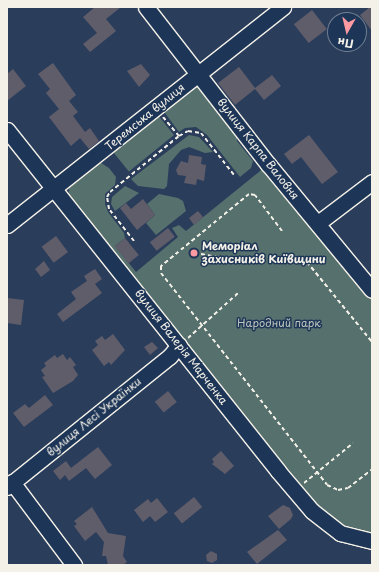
<!DOCTYPE html>
<html>
<head>
<meta charset="utf-8">
<style>
	body { margin:0 }
	#map { position:relative; width:379px; height:572px; overflow:hidden; background:#2a3d5b; font-family:"Playpen Sans",sans-serif }
	div>[style] { position:absolute }
	[style*='--x'] { left:calc(var(--x)*1px); top:calc(var(--y)*1px); width:calc(var(--w)*1px); rotate:calc(var(--a)*1deg) }
	.green>* { inset:0; background:#56706d; transform-origin:0 0 }
	.building>* { inset:0; background:#605d6b; transform-origin:0 0 }
	.path>* { height:2px; margin-top:-1px; transform-origin:0; background:repeating-linear-gradient(90deg,#f4f1e8 0 4px,transparent 0 7px) }
	.roads { filter:drop-shadow(1px 0 #f4f1e8) drop-shadow(-1px 0 #f4f1e8) drop-shadow(0 1px #f4f1e8) drop-shadow(0 -1px #f4f1e8) }
	.minor>* { height:15px; margin:-7.5px; padding:0 7.5px; transform-origin:7.5px; border-radius:7.5px; background:#1d3557 }
	.dots>* { width:11px; height:11px; translate:-50% -50%; box-sizing:border-box; border:2px solid #1d3557; border-radius:50% }
	span { translate:-50% -50%; white-space:nowrap; text-align:center; line-height:1.15; -webkit-text-stroke:3px #1d3557; paint-order:stroke }
	.street-label { font-size:11px; color:#f4f1e8 }
	.poi-label { font-size:11px; color:#f4f1e8; font-weight:700 }
	.left { translate:0 -50%; text-align:left }
	.park-label { font-size:11px; color:#bdc4bd }
	.frame { position:absolute; inset:0; border:8px solid #f4f1e8; pointer-events:none }
	.north { position:absolute; left:327px; top:12px; width:40px; height:40px; box-sizing:border-box; background:#1d3557; border:1px solid #738091; border-radius:50%; rotate:188deg; font-size:11px; font-weight:700; line-height:16px; text-align:center; color:#f4f1e8 }
	.north::after { content:''; display:block; margin:auto; width:14px; height:18px; background:#ff9aa2; clip-path:polygon(50% 0,100% 100%,50% 72%,0 100%) }
</style>
</head>
<body>
<div id="map">
	<div class="green">
		<i style="clip-path:polygon(198px 82px,238px 136px,237px 141px,253px 161px,251px 168px,240px 177px,207px 135px,196px 127px,185px 128px,179px 132px,162px 109px)"></i>
		<i style="left:157px;top:114px;width:27px;height:58px;rotate:51deg"></i>
		<i style="clip-path:polygon(189px 135px,199px 137px,213px 152px,205px 153px,189px 147px,181px 150px,169px 164px,167px 186px,164px 189px,138px 186px,131px 179px)"></i>
		<i style="clip-path:polygon(98px 161px,109px 168px,116px 177px,115px 185px,105px 194px,105px 204px,108px 212px,124px 233px,125px 238px,115px 246px,136px 272px,178px 237px,172px 228px,179px 225px,186px 231px,265px 167px,372px 298px,372px 534px,344px 527px,317px 506px,289px 470px,281px 468px,68px 196px,70px 183px)"></i>
		<i style="clip-path:polygon(125px 186px,139px 193px,115px 211px,111px 204px,112px 197px)"></i>
		<i style="clip-path:polygon(159px 194px,178px 198px,183px 201px,186px 211px,156px 235px,146px 223px,155px 215px,147px 204px)"></i>
	</div>
	<div class="building">
		<i style="clip-path:polygon(95px 7px,121px 7px,106px 19px,116px 31px,90px 52px,83px 44px,97px 33px,83px 17px)"></i>
		<i style="clip-path:polygon(370px 7px,372px 7px,372px 31px,360px 15px)"></i>
		<i style="left:312px;top:10px;width:24px;height:23px;rotate:52deg"></i>
		<i style="clip-path:polygon(53px 63px,76px 95px,69px 101px,78px 112px,73px 116px,85px 132px,90px 128px,99px 141px,89px 149px,80px 138px,71px 146px,49px 117px,59px 109px,46px 93px,50px 89px,38px 74px)"></i>
		<i style="clip-path:polygon(141px 64px,150px 75px,139px 87px,127px 71px)"></i>
		<i style="clip-path:polygon(239px 67px,255px 88px,272px 75px,281px 86px,264px 100px,255px 89px,235px 105px,218px 83px)"></i>
		<i style="clip-path:polygon(13px 69px,26px 86px,7px 101px,7px 74px)"></i>
		<i style="clip-path:polygon(309px 135px,338px 172px,322px 184px,301px 157px,292px 164px,284px 154px)"></i>
		<i style="clip-path:polygon(189px 155px,202px 157px,201px 164px,206px 165px,204px 181px,197px 179px,196px 185px,184px 183px,186px 176px,178px 175px,176px 170px,181px 161px,188px 163px)"></i>
		<i style="clip-path:polygon(143px 199px,155px 215px,137px 230px,120px 208px,126px 203px,131px 209px)"></i>
		<i style="clip-path:polygon(198px 211px,203px 217px,194px 225px,189px 218px)"></i>
		<i style="left:168px;top:228px;width:11px;height:23px;rotate:52deg"></i>
		<i style="left:56px;top:236px;width:20px;height:18px;rotate:53deg"></i>
		<i style="left:125px;top:238px;width:22px;height:13px;rotate:51deg"></i>
		<i style="clip-path:polygon(44px 261px,50px 270px,41px 277px,35px 269px)"></i>
		<i style="clip-path:polygon(95px 269px,102px 279px,95px 284px,102px 293px,63px 322px,57px 314px,76px 299px,71px 292px,87px 281px,84px 276px)"></i>
		<i style="clip-path:polygon(7px 298px,24px 300px,21px 325px,7px 323px)"></i>
		<i style="clip-path:polygon(113px 334px,125px 350px,111px 365px,109px 362px,104px 366px,92px 350px,98px 345px,95px 341px,102px 336px,105px 340px)"></i>
		<i style="clip-path:polygon(152px 342px,158px 348px,150px 355px,144px 347px)"></i>
		<i style="clip-path:polygon(63px 354px,67px 360px,70px 357px,76px 365px,73px 367px,78px 375px,73px 381px,53px 393px,42px 377px,45px 376px,41px 370px,46px 366px,44px 363px,55px 355px,57px 358px)"></i>
		<i style="left:168px;top:391px;width:14px;height:17px;rotate:51deg"></i>
		<i style="clip-path:polygon(45px 395px,53px 405px,24px 427px,13px 413px,25px 404px,29px 408px)"></i>
		<i style="clip-path:polygon(98px 447px,112px 465px,95px 479px,86px 468px,69px 481px,65px 475px,60px 480px,53px 471px,66px 461px,71px 468px)"></i>
		<i style="clip-path:polygon(221px 451px,234px 466px,225px 474px,212px 464px,214px 462px,212px 459px)"></i>
		<i style="left:194px;top:497px;width:13px;height:26px;rotate:51deg"></i>
		<i style="clip-path:polygon(157px 498px,168px 512px,155px 522px,150px 516px,143px 522px,134px 510px,148px 499px,151px 503px)"></i>
		<i style="clip-path:polygon(283px 505px,290px 508px,293px 515px,291px 519px,279px 529px,268px 516px)"></i>
		<i style="clip-path:polygon(92px 507px,108px 533px,126px 536px,123px 556px,127px 562px,123px 565px,108px 565px,106px 556px,102px 556px,104px 542px,96px 532px,85px 541px,74px 526px,77px 524px,74px 521px)"></i>
		<i style="clip-path:polygon(278px 530px,287px 540px,257px 564px,247px 552px)"></i>
		<i style="clip-path:polygon(211px 551px,217px 554px,217px 560px,212px 563px,207px 561px,206px 555px)"></i>
	</div>
	<div class="path">
		<i style="--x:163;--y:117;--w:25;--a:50"></i>
		<i style="--x:282;--y:231;--w:45;--a:-126.9"></i>
		<i style="--x:255;--y:195;--w:6;--a:-171"></i>
		<i style="--x:249;--y:194;--w:114;--a:140.7"></i>
		<i style="--x:161;--y:266;--w:7;--a:90"></i>
		<i style="--x:161;--y:273;--w:269;--a:51.9"></i>
		<i style="--x:327;--y:485;--w:12;--a:24"></i>
		<i style="--x:338;--y:490;--w:10;--a:-11"></i>
		<i style="--x:348;--y:488;--w:31;--a:-38"></i>
		<i style="--x:134;--y:241;--w:41;--a:-128"></i>
		<i style="--x:109;--y:209;--w:12;--a:-99"></i>
		<i style="--x:107;--y:197;--w:6;--a:-59"></i>
		<i style="--x:110;--y:192;--w:89;--a:-39.1"></i>
		<i style="--x:179;--y:136;--w:10;--a:-29"></i>
		<i style="--x:188;--y:131;--w:13;--a:9"></i>
		<i style="--x:201;--y:133;--w:53;--a:51.8"></i>
		<i style="--x:201;--y:254;--w:45;--a:10.3"></i>
		<i style="--x:307;--y:262;--w:103;--a:50.9"></i>
		<i style="--x:188;--y:338;--w:67;--a:-42"></i>
		<i style="--x:304;--y:483;--w:63;--a:-39.2"></i>
	</div>
	<div class="roads">
		<div class="minor">
			<i style="--x:146;--y:7;--w:199;--a:52.2"></i>
			<i style="--x:268;--y:164;--w:163;--a:50.5"></i>
			<i style="--x:7;--y:130;--w:436;--a:51.5"></i>
			<i style="--x:278;--y:471;--w:52;--a:49.6"></i>
			<i style="--x:312;--y:511;--w:36;--a:38"></i>
			<i style="--x:340;--y:533;--w:33;--a:14"></i>
			<i style="--x:318;--y:223;--w:68;--a:-37.2"></i>
			<i style="--x:7;--y:225;--w:352;--a:-38.3"></i>
			<i style="--x:12;--y:482;--w:104;--a:53.2"></i>
			<i style="--x:7;--y:487;--w:209;--a:-38.8"></i>
			<i style="--x:170;--y:356;--w:14;--a:-51"></i>
		</div>
	</div>
	<div class="dots">
		<i style="left:194px;top:253px;background:#ff9aa2"></i>
	</div>
	<div class="street-label">
		<span style="left:145px;top:117px;rotate:-39deg">Теремська вулиця</span>
		<span style="left:258px;top:149px;rotate:52deg">вулиця Карпа Валовня</span>
		<span style="left:181px;top:347px;rotate:52deg">вулиця Валерія Марченка</span>
		<span style="left:94px;top:417px;rotate:-39deg">вулиця Лесі Українки</span>
	</div>
	<div class="poi-label">
		<span class="left" style="left:202px;top:253px">Меморіал<br>захисників Київщини</span>
	</div>
	<div class="park-label">
		<span style="left:279px;top:323px">Народний парк</span>
	</div>
	<div class="frame"></div>
	<div class="north">Пн</div>
</div>
</body>
</html>
